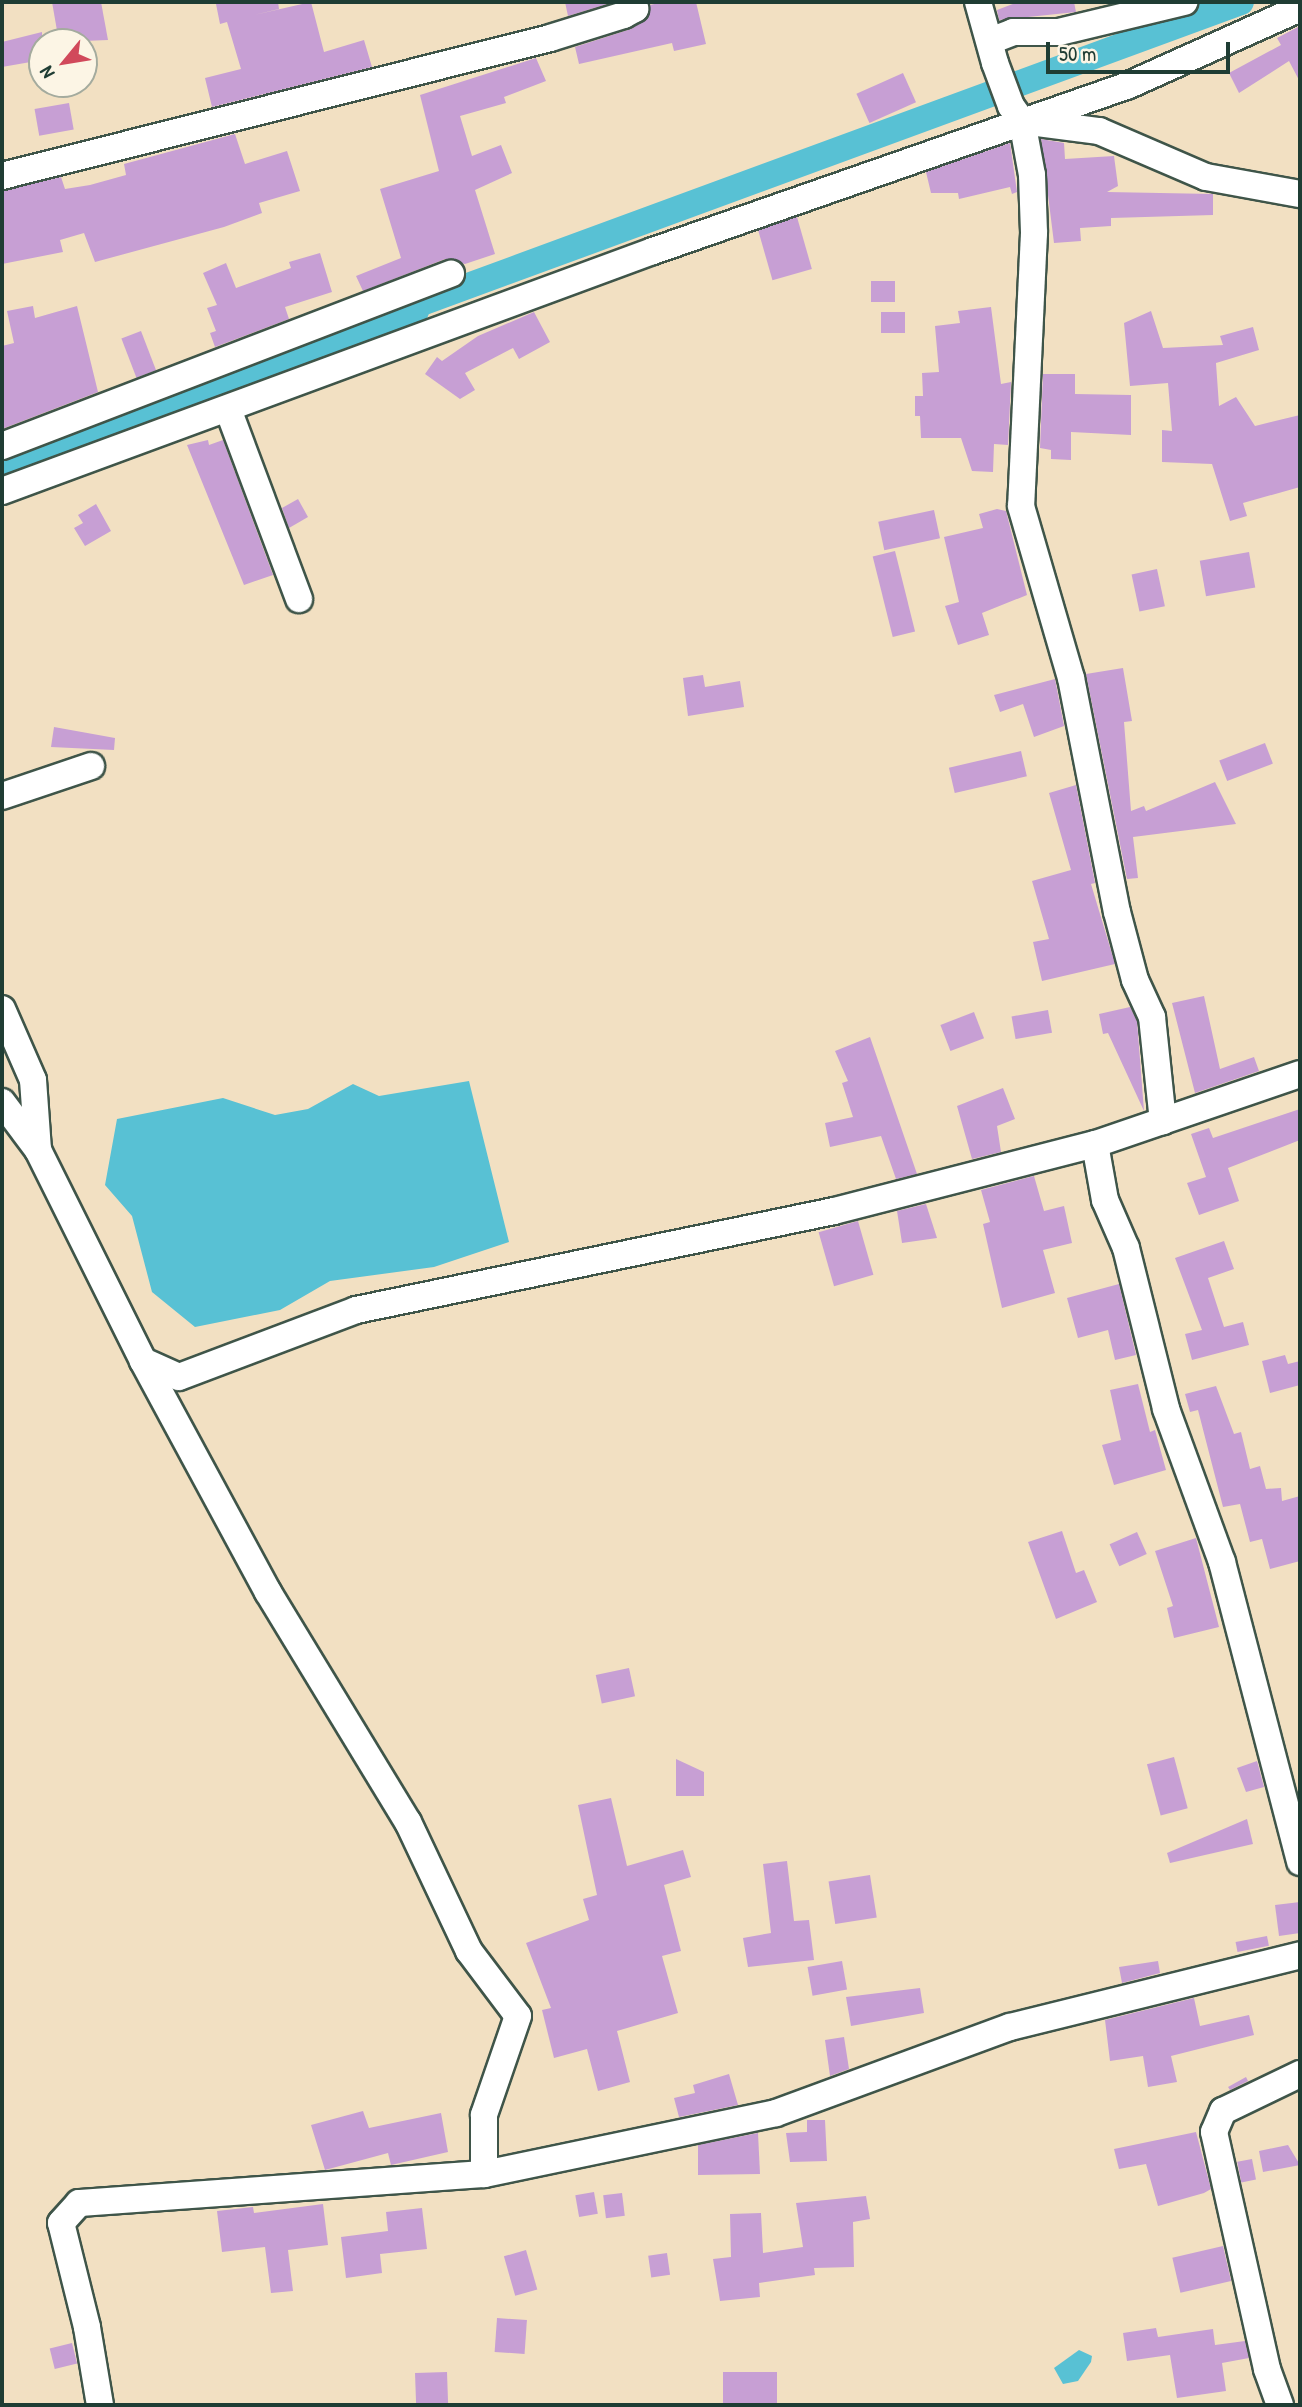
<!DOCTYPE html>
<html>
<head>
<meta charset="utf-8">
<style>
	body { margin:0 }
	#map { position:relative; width:1302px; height:2407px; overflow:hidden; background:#f2e0c2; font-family:"Patrick Hand",sans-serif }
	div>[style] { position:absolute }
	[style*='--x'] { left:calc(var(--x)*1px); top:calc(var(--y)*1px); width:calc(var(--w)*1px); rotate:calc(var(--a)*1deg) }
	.water>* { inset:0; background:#58c1d4 }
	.canal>* { height:26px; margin:-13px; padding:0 13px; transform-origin:13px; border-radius:13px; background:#58c1d4 }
	.building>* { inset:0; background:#c79fd4; transform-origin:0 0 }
	.roads { filter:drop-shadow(2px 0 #3f5549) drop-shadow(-2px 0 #3f5549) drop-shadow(0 2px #3f5549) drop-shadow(0 -2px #3f5549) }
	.minor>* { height:26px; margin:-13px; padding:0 13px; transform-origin:13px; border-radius:13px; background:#fff }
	span { translate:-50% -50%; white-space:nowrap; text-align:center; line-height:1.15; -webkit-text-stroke:5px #fcf5e5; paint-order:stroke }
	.frame { position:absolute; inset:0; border:4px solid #1f3d34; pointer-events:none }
	.north { position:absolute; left:28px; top:28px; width:70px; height:70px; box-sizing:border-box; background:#fcf5e5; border:2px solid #a4ab9e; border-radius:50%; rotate:240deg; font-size:19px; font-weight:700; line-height:28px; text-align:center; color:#1f3d34 }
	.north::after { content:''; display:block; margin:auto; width:24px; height:32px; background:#d1495b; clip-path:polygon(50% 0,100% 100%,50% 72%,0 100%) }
	.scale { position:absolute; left:1046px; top:42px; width:184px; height:32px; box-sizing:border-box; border:4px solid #1f3d34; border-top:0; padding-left:9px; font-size:21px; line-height:24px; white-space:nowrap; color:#1f3d34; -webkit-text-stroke:5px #fcf5e5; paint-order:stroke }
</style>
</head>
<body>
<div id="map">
	<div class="water">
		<i style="clip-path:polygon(469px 1081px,509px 1242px,434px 1267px,330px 1281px,280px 1310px,195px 1327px,152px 1292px,132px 1216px,105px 1185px,117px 1119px,223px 1098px,275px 1115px,308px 1109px,353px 1084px,379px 1096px)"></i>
		<i style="clip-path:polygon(1079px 2350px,1092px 2356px,1091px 2362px,1078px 2381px,1063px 2384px,1054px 2368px)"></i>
	</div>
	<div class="canal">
		<i style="--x:397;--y:312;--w:899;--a:-20.17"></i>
		<i style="--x:2;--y:466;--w:442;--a:-20.5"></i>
	</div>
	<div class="building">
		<i style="clip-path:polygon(52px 2px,101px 2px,108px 40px,59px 42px)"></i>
		<i style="clip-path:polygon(221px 2px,278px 2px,279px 9px,250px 16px,311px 2px,324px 52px,364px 40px,372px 67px,212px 107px,205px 78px,241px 69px,227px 22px,220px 24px,216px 4px)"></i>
		<i style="clip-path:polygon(565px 2px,614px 2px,568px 16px)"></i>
		<i style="clip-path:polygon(663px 2px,696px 2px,706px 44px,674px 51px,672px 43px,579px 64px,575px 47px,631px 29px,647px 19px,650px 5px)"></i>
		<i style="clip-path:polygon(1018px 2px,1074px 2px,1076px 12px,999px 20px,997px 10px)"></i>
		<i style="clip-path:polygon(1300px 26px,1300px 82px,1289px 61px,1239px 93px,1229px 73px,1281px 45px,1277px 38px)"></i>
		<i style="clip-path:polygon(42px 32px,42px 60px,2px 67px,2px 42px)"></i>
		<i style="clip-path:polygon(536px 58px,546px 81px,504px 97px,506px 103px,460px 116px,472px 156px,501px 145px,512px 173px,475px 190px,495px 254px,465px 264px,445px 259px,363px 291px,356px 276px,401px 258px,380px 189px,439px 171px,420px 95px)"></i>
		<i style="left:903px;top:73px;width:32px;height:51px;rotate:66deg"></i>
		<i style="left:69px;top:103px;width:27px;height:35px;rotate:80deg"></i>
		<i style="clip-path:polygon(235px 134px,245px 164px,287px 151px,300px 191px,259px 203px,262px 213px,224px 227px,95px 262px,84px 233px,60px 240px,63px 252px,2px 264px,2px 191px,61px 177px,65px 189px,90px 185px,126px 175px,124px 164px)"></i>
		<i style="clip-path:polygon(1041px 139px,1064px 143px,1065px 159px,1114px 156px,1118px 186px,1107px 192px,1213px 194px,1213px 215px,1111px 218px,1111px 226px,1080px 228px,1081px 241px,1054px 243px)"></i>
		<i style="clip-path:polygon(1010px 143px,1017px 192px,1012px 194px,1010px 187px,959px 199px,958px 193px,931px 193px,926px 172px)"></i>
		<i style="left:797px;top:217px;width:54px;height:41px;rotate:74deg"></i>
		<i style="clip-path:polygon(320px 253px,332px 292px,285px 307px,289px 319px,215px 347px,210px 333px,216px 331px,207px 308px,217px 305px,203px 273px,226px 263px,236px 288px,291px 268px,289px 262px)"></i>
		<i style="left:895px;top:281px;width:21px;height:24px;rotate:90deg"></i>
		<i style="clip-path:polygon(33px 306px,35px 318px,77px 306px,98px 392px,2px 429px,2px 346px,14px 343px,7px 311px)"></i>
		<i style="clip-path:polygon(991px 307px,1001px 384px,1011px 382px,1008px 445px,994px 444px,993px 472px,972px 471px,961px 438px,921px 438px,920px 416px,915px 416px,915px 396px,923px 396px,922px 373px,939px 372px,935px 326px,960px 323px,958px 311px)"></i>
		<i style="clip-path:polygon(1151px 311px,1163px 348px,1223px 345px,1220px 336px,1253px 327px,1259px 350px,1216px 363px,1219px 406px,1236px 397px,1255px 426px,1300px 415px,1300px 487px,1243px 503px,1247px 516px,1230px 521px,1212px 464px,1162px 462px,1162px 430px,1172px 431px,1168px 383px,1130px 386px,1124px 323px)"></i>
		<i style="clip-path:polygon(534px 312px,550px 342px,519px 359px,513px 348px,465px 373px,475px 390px,460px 399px,425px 374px,437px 357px,442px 361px,478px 336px)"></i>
		<i style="left:905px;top:312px;width:21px;height:24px;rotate:90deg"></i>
		<i style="left:141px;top:331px;width:42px;height:21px;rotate:69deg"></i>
		<i style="clip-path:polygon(1043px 374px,1075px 374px,1075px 394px,1131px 395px,1131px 435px,1071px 432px,1071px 460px,1051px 459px,1051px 450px,1040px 448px)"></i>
		<i style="clip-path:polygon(208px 440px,209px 445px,223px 440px,273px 575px,244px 585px,187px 445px)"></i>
		<i style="clip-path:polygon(298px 499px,308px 517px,289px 528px,282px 508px)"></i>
		<i style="clip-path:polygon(96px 504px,111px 531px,85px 546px,74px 528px,83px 523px,78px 515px)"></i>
		<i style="clip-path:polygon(997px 509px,1006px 511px,1027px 595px,982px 613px,989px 635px,958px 645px,945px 606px,959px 602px,944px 537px,983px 528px,979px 514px)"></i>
		<i style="left:934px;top:510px;width:29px;height:57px;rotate:78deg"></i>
		<i style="left:895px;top:551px;width:83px;height:23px;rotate:76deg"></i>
		<i style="left:1249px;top:552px;width:36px;height:50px;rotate:80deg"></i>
		<i style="left:1157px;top:569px;width:38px;height:26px;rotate:78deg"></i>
		<i style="clip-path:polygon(1123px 668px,1132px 721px,1124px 722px,1131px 811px,1144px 806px,1146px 811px,1215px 782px,1236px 824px,1133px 837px,1138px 878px,1127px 879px,1086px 674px)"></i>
		<i style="clip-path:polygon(703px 675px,705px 687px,740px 681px,744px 707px,688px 716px,683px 678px)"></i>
		<i style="clip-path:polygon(1055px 679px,1064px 726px,1034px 737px,1023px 704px,1000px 712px,994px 695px)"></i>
		<i style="clip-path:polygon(54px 727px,115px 738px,114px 750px,51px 747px)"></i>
		<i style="left:1265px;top:743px;width:22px;height:49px;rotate:69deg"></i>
		<i style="left:1021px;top:751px;width:26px;height:74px;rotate:77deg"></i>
		<i style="clip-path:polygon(1076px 785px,1095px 883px,1091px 884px,1115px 964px,1042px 981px,1033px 942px,1049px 939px,1032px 881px,1071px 870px,1049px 793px)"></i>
		<i style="clip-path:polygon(1204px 996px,1220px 1069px,1254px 1057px,1259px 1071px,1195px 1093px,1172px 1003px)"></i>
		<i style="clip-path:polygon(1130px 1007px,1137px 1021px,1144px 1111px,1108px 1033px,1103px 1034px,1099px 1014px)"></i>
		<i style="left:1048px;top:1010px;width:23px;height:37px;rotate:80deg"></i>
		<i style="left:974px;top:1012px;width:28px;height:36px;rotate:69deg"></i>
		<i style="clip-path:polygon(870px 1037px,917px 1174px,896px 1179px,881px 1136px,830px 1147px,825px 1123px,853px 1117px,842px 1083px,848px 1081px,835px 1051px)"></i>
		<i style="clip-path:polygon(1003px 1088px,1015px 1119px,997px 1126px,1001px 1152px,972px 1159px,957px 1106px)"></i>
		<i style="clip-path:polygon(1300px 1109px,1300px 1140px,1228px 1168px,1239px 1201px,1199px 1215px,1187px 1183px,1206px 1177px,1191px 1134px,1209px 1128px,1213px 1138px)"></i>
		<i style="clip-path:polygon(1034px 1176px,1044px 1211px,1064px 1206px,1072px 1243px,1043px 1250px,1055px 1293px,1002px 1308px,983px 1224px,990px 1222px,981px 1190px)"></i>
		<i style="clip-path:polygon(926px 1204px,937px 1238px,902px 1243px,897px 1211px)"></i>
		<i style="left:858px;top:1221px;width:56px;height:41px;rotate:74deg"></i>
		<i style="clip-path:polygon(1224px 1241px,1234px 1269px,1208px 1278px,1224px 1327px,1243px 1322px,1249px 1345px,1192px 1360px,1185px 1334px,1202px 1330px,1175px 1258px)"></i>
		<i style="clip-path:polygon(1119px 1284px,1136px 1355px,1115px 1360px,1108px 1330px,1078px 1338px,1067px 1298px)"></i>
		<i style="clip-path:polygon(1285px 1355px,1288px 1364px,1300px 1361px,1300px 1385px,1270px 1393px,1262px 1361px)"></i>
		<i style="clip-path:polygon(1138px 1384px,1150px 1432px,1155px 1430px,1166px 1470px,1114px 1485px,1102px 1445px,1121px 1440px,1110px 1390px)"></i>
		<i style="clip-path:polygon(1216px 1386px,1234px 1434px,1241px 1432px,1250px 1469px,1260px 1466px,1266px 1489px,1281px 1488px,1282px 1501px,1300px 1496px,1300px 1561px,1270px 1569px,1262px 1539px,1250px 1542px,1240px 1504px,1223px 1507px,1198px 1410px,1190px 1412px,1185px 1394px)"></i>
		<i style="clip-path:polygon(1062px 1531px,1076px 1573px,1084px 1570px,1097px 1602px,1056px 1619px,1028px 1542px)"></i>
		<i style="left:1137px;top:1532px;width:24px;height:30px;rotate:66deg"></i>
		<i style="clip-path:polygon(1196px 1538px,1219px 1627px,1174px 1638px,1167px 1608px,1173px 1606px,1155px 1551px)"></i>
		<i style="left:629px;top:1668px;width:29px;height:34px;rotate:78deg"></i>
		<i style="left:1174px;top:1757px;width:53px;height:28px;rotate:75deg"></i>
		<i style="clip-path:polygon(676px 1759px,704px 1772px,704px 1796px,676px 1796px)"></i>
		<i style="clip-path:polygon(1257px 1761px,1264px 1787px,1246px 1792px,1237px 1768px)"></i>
		<i style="clip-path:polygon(611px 1798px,627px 1866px,683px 1850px,691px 1877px,664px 1885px,681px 1951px,662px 1956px,678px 2013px,617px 2031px,630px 2082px,598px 2091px,587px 2049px,554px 2058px,542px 2010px,551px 2008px,526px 1943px,589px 1920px,583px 1899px,597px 1895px,578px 1805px)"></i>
		<i style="clip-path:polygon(1247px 1819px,1253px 1844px,1170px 1863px,1167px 1853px)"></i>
		<i style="clip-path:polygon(787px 1861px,794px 1921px,809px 1920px,814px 1960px,748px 1967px,743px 1938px,771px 1933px,763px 1864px)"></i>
		<i style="left:870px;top:1875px;width:43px;height:42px;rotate:81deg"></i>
		<i style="clip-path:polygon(1300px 1902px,1300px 1933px,1279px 1936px,1275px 1905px)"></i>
		<i style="left:1267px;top:1936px;width:10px;height:32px;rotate:79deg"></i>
		<i style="left:842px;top:1961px;width:29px;height:35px;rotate:80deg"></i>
		<i style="clip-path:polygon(1158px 1961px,1160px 1973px,1122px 1983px,1119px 1967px)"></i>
		<i style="clip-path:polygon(920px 1988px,924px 2013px,851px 2026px,846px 1997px)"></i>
		<i style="clip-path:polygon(1194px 1998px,1200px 2026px,1249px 2015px,1254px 2035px,1171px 2056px,1177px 2082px,1148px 2087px,1143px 2056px,1110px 2061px,1105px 2020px)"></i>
		<i style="clip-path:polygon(844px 2037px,849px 2069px,830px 2076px,825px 2040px)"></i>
		<i style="clip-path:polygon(729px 2074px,738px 2105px,679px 2117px,674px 2098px,695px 2093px,693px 2085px)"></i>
		<i style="clip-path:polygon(1246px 2077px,1248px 2081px,1230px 2090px,1228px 2087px)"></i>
		<i style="clip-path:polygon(363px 2111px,369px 2128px,441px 2113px,448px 2152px,391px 2165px,388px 2153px,325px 2170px,311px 2125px)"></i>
		<i style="clip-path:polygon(807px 2120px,825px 2120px,827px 2161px,790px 2162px,786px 2133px,807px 2132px)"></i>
		<i style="clip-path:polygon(1196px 2132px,1211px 2189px,1204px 2193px,1158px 2206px,1146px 2164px,1119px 2169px,1114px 2149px)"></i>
		<i style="clip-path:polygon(758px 2133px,760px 2174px,698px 2175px,698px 2145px)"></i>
		<i style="clip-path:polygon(1288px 2145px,1300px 2165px,1263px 2172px,1259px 2151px)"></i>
		<i style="left:1252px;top:2159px;width:21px;height:15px;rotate:79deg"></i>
		<i style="left:594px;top:2192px;width:22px;height:19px;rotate:80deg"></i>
		<i style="left:622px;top:2193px;width:23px;height:19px;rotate:83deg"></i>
		<i style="clip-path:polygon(866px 2196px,870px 2219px,853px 2222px,854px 2267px,814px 2268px,815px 2275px,759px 2283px,760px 2297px,720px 2301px,713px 2259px,731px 2257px,730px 2214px,761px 2213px,763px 2253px,803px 2247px,796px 2203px)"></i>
		<i style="clip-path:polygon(323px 2204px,328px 2245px,288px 2250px,293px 2291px,271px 2293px,265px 2247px,222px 2252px,217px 2211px,253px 2207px,254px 2213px)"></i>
		<i style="clip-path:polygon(422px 2208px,427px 2249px,380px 2254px,382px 2273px,346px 2278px,341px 2237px,388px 2231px,386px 2212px)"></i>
		<i style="left:1223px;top:2246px;width:36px;height:52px;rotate:77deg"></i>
		<i style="left:526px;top:2250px;width:41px;height:23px;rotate:74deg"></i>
		<i style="left:667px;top:2253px;width:22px;height:19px;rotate:82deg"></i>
		<i style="left:497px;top:2318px;width:30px;height:34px;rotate:4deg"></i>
		<i style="clip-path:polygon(1156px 2328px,1158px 2337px,1213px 2329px,1215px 2345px,1245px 2341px,1249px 2358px,1222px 2363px,1226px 2391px,1177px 2398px,1170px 2355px,1127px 2361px,1123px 2333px)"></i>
		<i style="left:72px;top:2343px;width:21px;height:23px;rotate:76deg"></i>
		<i style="left:447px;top:2372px;width:33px;height:32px;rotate:88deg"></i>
		<i style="left:723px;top:2372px;width:54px;height:33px"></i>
	</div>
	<div class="roads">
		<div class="minor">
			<i style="--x:978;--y:2;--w:63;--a:74.4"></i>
			<i style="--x:995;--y:63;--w:46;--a:69.6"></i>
			<i style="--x:1011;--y:106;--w:19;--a:54"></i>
			<i style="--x:1022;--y:121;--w:78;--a:7.4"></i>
			<i style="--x:1099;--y:131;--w:116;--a:23.3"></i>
			<i style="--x:1206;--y:177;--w:96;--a:10.3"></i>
			<i style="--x:990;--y:41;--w:25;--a:-21"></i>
			<i style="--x:1013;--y:32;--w:46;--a:0"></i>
			<i style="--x:1059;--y:32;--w:129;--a:-13.5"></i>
			<i style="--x:1022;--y:121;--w:55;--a:79.5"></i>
			<i style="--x:1032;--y:175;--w:58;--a:88"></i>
			<i style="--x:1034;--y:233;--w:273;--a:92.7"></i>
			<i style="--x:1021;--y:506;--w:179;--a:73.8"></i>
			<i style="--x:1071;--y:678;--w:238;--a:78.9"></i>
			<i style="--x:1117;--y:912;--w:70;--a:75.2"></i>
			<i style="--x:1135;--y:980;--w:41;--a:65.3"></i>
			<i style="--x:1152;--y:1017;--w:105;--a:84"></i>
			<i style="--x:2;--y:176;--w:565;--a:-14.13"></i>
			<i style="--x:550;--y:38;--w:77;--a:-17.3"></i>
			<i style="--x:624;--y:15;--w:13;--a:-29"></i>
			<i style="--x:635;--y:9;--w:7;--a:-106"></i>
			<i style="--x:228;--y:409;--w:203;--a:69.5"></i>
			<i style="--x:2;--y:446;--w:481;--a:-21"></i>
			<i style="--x:2;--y:491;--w:694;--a:-20.24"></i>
			<i style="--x:653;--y:251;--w:504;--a:-19.23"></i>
			<i style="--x:1129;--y:85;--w:188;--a:-24.2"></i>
			<i style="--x:2;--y:796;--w:94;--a:-18.6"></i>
			<i style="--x:2;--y:1009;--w:77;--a:66.4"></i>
			<i style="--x:33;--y:1080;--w:70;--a:85.9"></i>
			<i style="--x:38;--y:1150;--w:236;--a:63.5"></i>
			<i style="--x:143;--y:1361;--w:39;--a:24"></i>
			<i style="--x:179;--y:1377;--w:189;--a:-20.7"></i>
			<i style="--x:356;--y:1310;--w:488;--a:-11.7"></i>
			<i style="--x:834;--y:1211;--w:269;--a:-14.4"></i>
			<i style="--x:1300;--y:1074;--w:217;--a:161.1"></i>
			<i style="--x:1095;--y:1144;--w:57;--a:79.9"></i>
			<i style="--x:1105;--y:1200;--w:52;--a:66.4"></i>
			<i style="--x:1126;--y:1248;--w:166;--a:76"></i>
			<i style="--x:1166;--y:1409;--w:163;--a:69.9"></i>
			<i style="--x:1222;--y:1562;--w:310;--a:75.4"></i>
			<i style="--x:2;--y:1102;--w:60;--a:53.1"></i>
			<i style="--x:143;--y:1361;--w:263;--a:61.6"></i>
			<i style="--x:268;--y:1592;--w:269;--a:58.7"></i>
			<i style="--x:408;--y:1822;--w:143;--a:64.7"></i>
			<i style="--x:469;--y:1951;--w:81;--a:53"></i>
			<i style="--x:518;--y:2016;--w:105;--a:109"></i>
			<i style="--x:484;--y:2115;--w:59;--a:90"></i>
			<i style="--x:100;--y:2405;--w:79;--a:-99.5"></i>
			<i style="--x:87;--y:2327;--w:107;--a:-104"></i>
			<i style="--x:61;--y:2223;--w:27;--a:-48"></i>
			<i style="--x:79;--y:2203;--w:406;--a:-4.1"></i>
			<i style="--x:484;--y:2174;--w:298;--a:-11.8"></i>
			<i style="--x:776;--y:2113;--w:249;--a:-20.2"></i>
			<i style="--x:1010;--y:2027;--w:299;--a:-13.9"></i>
			<i style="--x:1280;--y:2405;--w:38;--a:-110"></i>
			<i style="--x:1267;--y:2369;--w:243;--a:-102.6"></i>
			<i style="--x:1214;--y:2132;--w:23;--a:-67"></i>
			<i style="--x:1223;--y:2111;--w:85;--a:-25.7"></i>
		</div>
	</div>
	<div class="frame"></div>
	<div class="north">N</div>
	<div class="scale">50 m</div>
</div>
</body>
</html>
